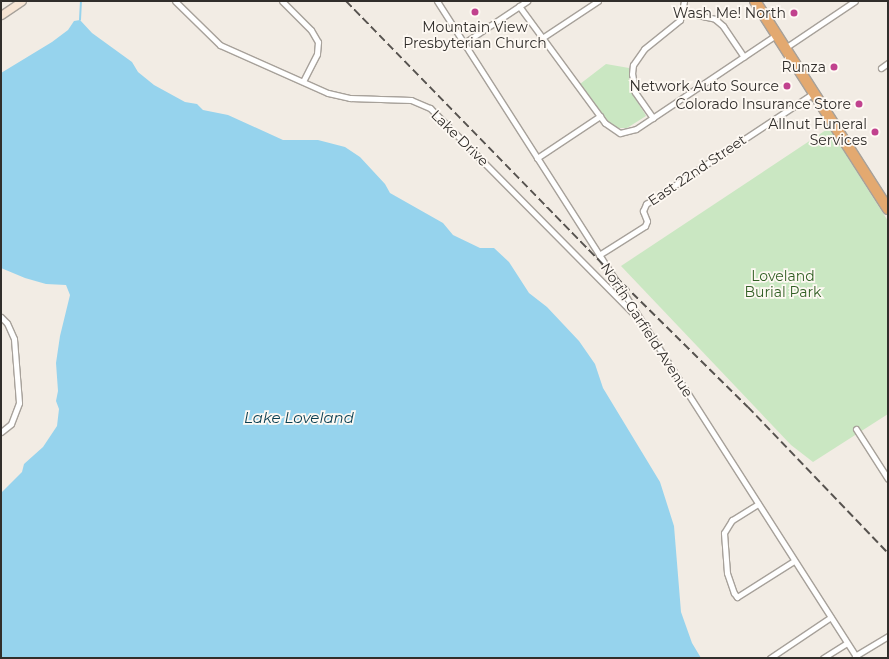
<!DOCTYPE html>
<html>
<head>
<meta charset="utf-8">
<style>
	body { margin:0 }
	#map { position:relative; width:889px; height:659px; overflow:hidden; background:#f2ece4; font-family:Montserrat,sans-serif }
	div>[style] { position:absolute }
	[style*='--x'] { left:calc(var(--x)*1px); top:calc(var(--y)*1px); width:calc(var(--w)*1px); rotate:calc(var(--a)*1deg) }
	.green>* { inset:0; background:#cae7c2 }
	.water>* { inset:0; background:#96d3ed }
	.stream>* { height:1.5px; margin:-0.75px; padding:0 0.75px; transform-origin:0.75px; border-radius:0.75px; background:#96d3ed }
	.roads { filter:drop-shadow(1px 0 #a7a19a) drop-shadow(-1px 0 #a7a19a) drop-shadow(0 1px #a7a19a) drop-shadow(0 -1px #a7a19a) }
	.street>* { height:5px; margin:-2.5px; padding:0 2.5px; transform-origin:2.5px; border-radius:2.5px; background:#fff }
	.secondary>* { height:7px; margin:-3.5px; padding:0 3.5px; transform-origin:3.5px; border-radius:3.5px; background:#f7e5d4 }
	.highway>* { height:10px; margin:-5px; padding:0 5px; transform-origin:5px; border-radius:5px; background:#e3a970 }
	.rail>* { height:1.5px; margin-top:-0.75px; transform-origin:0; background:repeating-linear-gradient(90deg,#56524e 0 8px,transparent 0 12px) }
	.dots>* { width:11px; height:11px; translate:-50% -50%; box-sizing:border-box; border:2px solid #fef9f3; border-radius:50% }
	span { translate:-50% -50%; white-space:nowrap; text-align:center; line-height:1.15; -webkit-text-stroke:3.5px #fef9f3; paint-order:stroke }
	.poi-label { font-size:14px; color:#312e2b }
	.right { translate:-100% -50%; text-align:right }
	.street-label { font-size:14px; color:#312e2b }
	.park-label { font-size:14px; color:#315f24 }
	.water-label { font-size:15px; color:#0a3f52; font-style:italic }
	.frame { position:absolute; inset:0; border:2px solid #312e2b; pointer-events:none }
</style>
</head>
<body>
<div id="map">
	<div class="green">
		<i style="clip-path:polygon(606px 64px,629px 68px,630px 90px,645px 114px,646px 116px,627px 128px,618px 128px,610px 124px,580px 84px)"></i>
		<i style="clip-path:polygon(829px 128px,888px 221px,888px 414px,813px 462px,791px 445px,621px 266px)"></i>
	</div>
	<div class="water">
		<i style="clip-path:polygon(80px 20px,92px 33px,132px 62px,138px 72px,154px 85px,185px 102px,197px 104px,203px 110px,228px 115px,283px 140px,318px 140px,345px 147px,360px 157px,385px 184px,390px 193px,443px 223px,453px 235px,480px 248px,494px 248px,509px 262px,529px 293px,547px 307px,579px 341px,595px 364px,603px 388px,660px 482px,674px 526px,681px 612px,692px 643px,701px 658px,1px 658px,1px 493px,22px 472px,24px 464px,43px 447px,57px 426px,59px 409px,56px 401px,58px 391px,56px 363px,60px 336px,70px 295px,66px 285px,46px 284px,25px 278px,1px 268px,1px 73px,52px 42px,68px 30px,74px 21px)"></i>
	</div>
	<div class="stream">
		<i style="--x:80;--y:20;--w:19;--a:-87"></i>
	</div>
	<div class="roads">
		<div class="street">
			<i style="--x:175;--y:1;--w:63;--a:44.4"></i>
			<i style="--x:220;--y:45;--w:118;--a:24"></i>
			<i style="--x:328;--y:93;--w:23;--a:13"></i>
			<i style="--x:350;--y:98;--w:61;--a:1.9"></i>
			<i style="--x:411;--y:100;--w:21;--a:23"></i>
			<i style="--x:430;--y:108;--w:290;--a:45.3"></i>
			<i style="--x:282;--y:1;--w:41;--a:45"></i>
			<i style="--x:311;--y:30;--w:14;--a:60"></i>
			<i style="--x:318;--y:42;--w:12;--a:95"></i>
			<i style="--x:317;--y:54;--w:30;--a:117"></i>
			<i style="--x:437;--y:1;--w:780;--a:57.41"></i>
			<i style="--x:519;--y:6;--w:145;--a:53.7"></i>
			<i style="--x:605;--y:123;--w:18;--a:34"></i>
			<i style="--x:620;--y:133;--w:16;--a:-14"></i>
			<i style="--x:636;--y:129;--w:169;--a:-33.9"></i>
			<i style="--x:683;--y:12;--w:33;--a:12"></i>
			<i style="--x:715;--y:19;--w:11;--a:41"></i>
			<i style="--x:723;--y:26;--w:37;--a:56"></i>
			<i style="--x:542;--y:38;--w:67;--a:-33.5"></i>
			<i style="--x:464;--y:43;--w:76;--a:-33.7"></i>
			<i style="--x:785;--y:48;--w:84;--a:-33.9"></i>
			<i style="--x:881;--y:68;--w:9;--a:-36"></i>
			<i style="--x:653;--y:118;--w:32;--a:-125"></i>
			<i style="--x:635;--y:92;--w:18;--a:-99"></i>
			<i style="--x:632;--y:74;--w:9;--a:-84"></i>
			<i style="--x:633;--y:65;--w:19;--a:-55"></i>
			<i style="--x:644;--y:49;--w:46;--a:-38.9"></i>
			<i style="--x:680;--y:20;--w:19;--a:-78"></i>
			<i style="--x:537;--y:158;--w:76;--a:-33.7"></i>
			<i style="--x:599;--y:255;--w:54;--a:-32.2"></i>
			<i style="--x:645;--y:226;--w:5;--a:-68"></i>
			<i style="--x:647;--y:221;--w:11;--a:-112"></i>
			<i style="--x:643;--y:211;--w:8;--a:-67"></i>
			<i style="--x:646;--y:204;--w:201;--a:-33.5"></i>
			<i style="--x:1;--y:317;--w:8;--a:45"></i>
			<i style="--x:7;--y:323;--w:17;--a:66"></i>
			<i style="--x:14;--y:339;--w:64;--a:85.5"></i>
			<i style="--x:19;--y:403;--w:22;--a:111"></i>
			<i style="--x:11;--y:424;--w:13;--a:141"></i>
			<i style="--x:856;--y:429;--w:59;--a:57.4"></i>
			<i style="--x:758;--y:504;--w:31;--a:148"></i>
			<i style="--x:732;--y:520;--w:15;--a:122"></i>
			<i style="--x:724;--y:533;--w:40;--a:85.7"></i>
			<i style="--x:727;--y:573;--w:21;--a:71"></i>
			<i style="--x:734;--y:593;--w:5;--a:53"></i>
			<i style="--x:737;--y:597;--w:67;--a:-32.3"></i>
			<i style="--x:855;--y:656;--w:39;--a:-31"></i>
			<i style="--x:770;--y:658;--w:73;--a:-33.9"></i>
			<i style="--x:823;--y:658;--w:28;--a:-32"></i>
		</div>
		<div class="secondary">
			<i style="--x:1;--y:15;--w:25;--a:-34"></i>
		</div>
		<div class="highway">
			<i style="--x:755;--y:1;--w:247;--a:57.4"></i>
		</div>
	</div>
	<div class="rail">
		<i style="--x:346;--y:1;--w:373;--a:45.7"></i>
		<i style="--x:607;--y:268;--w:198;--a:44.6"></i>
		<i style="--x:748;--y:407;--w:202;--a:46.2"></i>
	</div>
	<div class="dots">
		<i style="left:475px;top:12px;background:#c1428e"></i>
		<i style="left:794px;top:13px;background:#c1428e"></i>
		<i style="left:834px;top:67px;background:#c1428e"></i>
		<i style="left:787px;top:86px;background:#c1428e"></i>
		<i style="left:859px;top:104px;background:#c1428e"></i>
		<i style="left:875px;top:132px;background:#c1428e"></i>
	</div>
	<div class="poi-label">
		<span class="right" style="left:786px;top:13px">Wash Me! North</span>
		<span style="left:475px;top:35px">Mountain View<br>Presbyterian Church</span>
		<span class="right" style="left:826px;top:67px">Runza</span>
		<span class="right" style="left:779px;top:86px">Network Auto Source</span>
		<span class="right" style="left:851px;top:104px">Colorado Insurance Store</span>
		<span class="right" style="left:867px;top:132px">Allnut Funeral<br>Services</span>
	</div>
	<div class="street-label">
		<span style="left:460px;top:138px;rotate:44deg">Lake Drive</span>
		<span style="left:697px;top:170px;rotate:-34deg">East 22nd Street</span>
		<span style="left:647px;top:330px;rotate:57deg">North Garfield Avenue</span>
	</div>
	<div class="park-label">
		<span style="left:783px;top:284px">Loveland<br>Burial Park</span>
	</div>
	<div class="water-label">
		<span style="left:299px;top:418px">Lake Loveland</span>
	</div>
	<div class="frame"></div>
</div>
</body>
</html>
